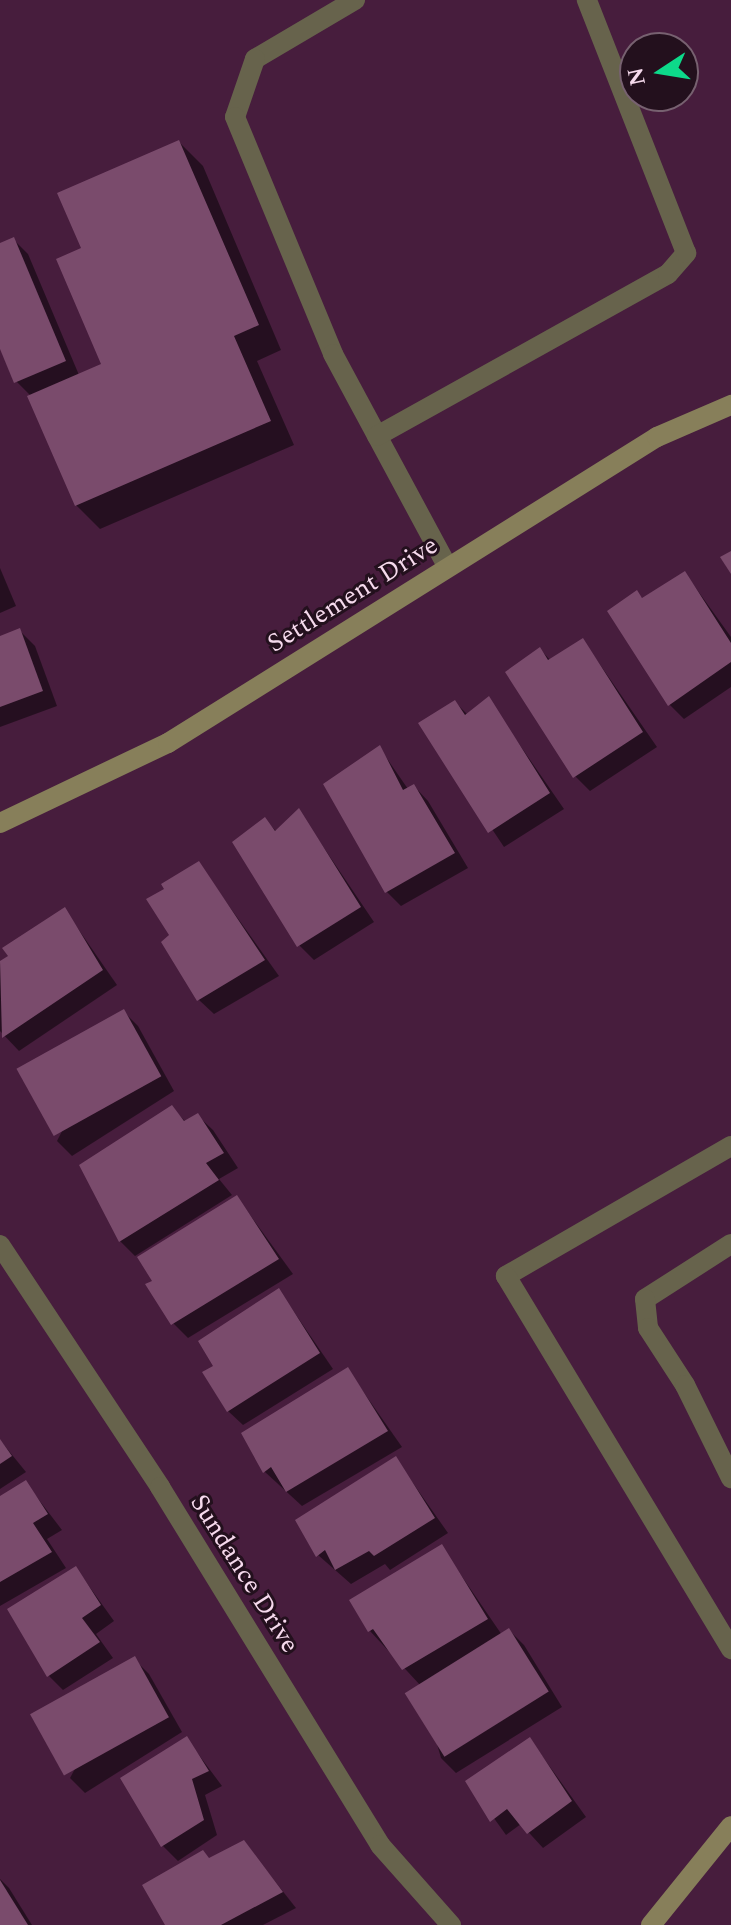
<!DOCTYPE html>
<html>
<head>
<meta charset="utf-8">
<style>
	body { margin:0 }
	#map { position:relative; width:731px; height:1925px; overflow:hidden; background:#471d3d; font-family:Spectral,serif }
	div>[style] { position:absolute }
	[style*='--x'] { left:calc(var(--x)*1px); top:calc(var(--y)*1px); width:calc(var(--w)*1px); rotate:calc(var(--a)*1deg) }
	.shadow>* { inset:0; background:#0007 }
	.building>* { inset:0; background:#7a4b6c; transform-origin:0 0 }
	.lane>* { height:20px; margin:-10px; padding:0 10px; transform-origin:10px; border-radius:10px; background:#67634c }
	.street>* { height:20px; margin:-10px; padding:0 10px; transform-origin:10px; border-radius:10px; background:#67634c }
	.secondary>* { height:20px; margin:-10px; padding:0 10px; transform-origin:10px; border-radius:10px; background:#877f5a }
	span { translate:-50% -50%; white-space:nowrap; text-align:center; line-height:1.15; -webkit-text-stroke:6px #23101d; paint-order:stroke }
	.street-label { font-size:26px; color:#f6daed }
	.north { position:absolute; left:619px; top:32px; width:80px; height:80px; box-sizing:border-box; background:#23101d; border:2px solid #776170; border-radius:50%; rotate:258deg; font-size:22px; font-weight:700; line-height:32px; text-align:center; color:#f6daed }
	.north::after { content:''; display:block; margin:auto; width:28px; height:36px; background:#0dd98a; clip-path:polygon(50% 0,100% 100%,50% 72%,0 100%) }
</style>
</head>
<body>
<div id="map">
	<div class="shadow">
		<i style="clip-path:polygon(179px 142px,203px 166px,281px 350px,257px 361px,294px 445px,100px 529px,76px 505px,31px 396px,16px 381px,0 344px,0 245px,13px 239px,28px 254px,79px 375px,103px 365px,84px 249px)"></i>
		<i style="clip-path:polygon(0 568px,16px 606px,0 613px)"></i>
		<i style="clip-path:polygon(685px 573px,731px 637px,731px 687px,684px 719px,669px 704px,637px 593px,643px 599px)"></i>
		<i style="clip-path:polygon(20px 631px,35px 646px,57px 706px,0 727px,0 638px)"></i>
		<i style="clip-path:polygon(583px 640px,657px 747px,590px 791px,575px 776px,540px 649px,551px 661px)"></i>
		<i style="clip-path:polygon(488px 699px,564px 809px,504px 847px,421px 723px,455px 702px,468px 715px)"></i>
		<i style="clip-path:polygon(379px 747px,408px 789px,414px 786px,428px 801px,468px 868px,401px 906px,386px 891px)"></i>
		<i style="clip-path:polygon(299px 811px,374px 922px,314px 960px,299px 945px,265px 820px,277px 832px)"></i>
		<i style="clip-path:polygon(199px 864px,279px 976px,214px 1014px,199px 1000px,171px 935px)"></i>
		<i style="clip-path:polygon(65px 910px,117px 985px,19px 1051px,0 1031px,0 964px)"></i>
		<i style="clip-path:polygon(123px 1011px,138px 1026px,174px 1091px,72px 1156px,57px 1141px)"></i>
		<i style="clip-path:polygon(171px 1107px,186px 1122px,198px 1116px,213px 1130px,238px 1168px,219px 1179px,232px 1195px,135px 1256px,120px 1241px,82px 1165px)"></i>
		<i style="clip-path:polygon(237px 1197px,293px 1274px,188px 1338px,173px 1323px,155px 1281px)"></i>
		<i style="clip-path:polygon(279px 1290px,333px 1369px,243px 1425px,228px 1411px)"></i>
		<i style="clip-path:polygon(348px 1370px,402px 1447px,302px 1506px,265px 1472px,244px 1434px)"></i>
		<i style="clip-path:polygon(0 1440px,26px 1472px,0 1489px)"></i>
		<i style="clip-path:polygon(396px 1459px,448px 1533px,390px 1570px,385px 1564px,351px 1584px,318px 1555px)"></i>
		<i style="clip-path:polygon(26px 1483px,62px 1530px,47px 1539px,66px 1568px,0 1606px,0 1498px)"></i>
		<i style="clip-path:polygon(441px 1546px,502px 1635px,509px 1630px,524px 1645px,562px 1707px,456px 1773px,441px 1758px,420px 1685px,370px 1631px)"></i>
		<i style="clip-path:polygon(76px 1568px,114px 1621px,96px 1634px,113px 1658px,63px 1690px,49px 1676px)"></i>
		<i style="clip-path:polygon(134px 1659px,149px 1674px,182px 1732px,85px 1793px,70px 1778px)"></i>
		<i style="clip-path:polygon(187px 1739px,222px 1786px,205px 1795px,217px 1835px,178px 1861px,163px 1846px,123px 1779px)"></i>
		<i style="clip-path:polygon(530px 1739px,586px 1817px,543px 1848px,521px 1824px,506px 1835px,468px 1782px)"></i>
		<i style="clip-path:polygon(244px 1842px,296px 1908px,263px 1925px,167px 1925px,210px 1860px)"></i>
		<i style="clip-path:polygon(0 1879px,9px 1888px,32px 1925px,0 1925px)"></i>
	</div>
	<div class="building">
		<i style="clip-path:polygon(179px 140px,259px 325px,234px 336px,271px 421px,75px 506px,27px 396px,101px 364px,56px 259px,81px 248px,57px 193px)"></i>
		<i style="clip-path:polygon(14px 237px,66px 361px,14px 383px,0 349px,0 243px)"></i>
		<i style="clip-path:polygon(731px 551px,731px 574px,720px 557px)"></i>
		<i style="clip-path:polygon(685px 571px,731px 643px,731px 662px,668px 706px,607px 611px,637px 590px,642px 598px)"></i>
		<i style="clip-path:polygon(20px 628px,43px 691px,0 707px,0 636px)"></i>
		<i style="clip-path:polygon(583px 638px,643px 732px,573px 778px,505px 672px,540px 647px,548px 660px)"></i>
		<i style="clip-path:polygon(489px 696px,550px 793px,488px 833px,418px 723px,455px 700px,465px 715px)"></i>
		<i style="clip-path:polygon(380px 745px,403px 790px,414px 784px,455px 853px,385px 893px,323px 784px)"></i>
		<i style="clip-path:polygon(299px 808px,361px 907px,297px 947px,232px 842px,265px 817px,275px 831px)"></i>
		<i style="clip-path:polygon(199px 861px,265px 960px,197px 1001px,161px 942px,169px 935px,146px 899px,164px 889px,161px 884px)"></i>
		<i style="clip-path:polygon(65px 907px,103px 970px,2px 1038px,0 961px,8px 956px,2px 948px)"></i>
		<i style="left:124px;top:1009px;width:77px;height:123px;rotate:61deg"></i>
		<i style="clip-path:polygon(172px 1105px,184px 1121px,198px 1113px,224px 1153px,206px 1163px,219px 1180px,119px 1242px,79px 1165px)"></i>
		<i style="clip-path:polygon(237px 1195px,279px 1259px,171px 1325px,145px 1284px,152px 1281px,137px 1257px)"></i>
		<i style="clip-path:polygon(279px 1288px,320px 1353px,227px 1412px,202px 1372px,213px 1366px,198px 1341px)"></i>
		<i style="clip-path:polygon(348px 1367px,388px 1431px,286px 1492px,271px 1467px,263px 1473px,241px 1433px)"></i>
		<i style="clip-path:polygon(0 1439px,12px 1456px,0 1464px)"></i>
		<i style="clip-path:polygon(396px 1456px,435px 1518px,374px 1556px,369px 1551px,335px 1570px,325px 1550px,316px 1557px,295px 1520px)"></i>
		<i style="clip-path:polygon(26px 1480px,48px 1514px,33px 1523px,52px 1552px,0 1582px,0 1496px)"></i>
		<i style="clip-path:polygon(442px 1544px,488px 1619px,402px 1670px,373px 1629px,368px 1632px,349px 1600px)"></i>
		<i style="clip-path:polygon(76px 1566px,101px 1605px,82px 1618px,100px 1642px,47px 1677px,7px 1609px)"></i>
		<i style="left:509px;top:1628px;width:75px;height:123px;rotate:58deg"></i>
		<i style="left:135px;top:1656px;width:70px;height:120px;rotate:61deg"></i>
		<i style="clip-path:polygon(187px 1736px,209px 1771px,192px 1779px,204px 1820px,161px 1847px,120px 1778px)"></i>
		<i style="clip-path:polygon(530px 1737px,572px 1801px,527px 1834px,507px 1809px,490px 1822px,465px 1781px)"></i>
		<i style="clip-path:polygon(244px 1840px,283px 1892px,221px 1925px,165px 1925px,142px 1885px,203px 1850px,209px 1858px)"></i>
		<i style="clip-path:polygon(0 1880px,28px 1925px,0 1925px)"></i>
	</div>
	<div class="lane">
		<i style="--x:355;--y:0;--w:116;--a:149.5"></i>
		<i style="--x:255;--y:59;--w:61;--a:109"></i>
		<i style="--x:235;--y:117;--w:256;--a:67.5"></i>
		<i style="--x:333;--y:354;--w:241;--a:61.7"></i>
		<i style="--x:377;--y:436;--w:333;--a:-29.1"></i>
		<i style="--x:668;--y:274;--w:28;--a:-49"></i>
		<i style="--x:686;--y:253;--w:272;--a:-111.4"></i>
		<i style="--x:731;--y:1146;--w:260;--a:150"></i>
		<i style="--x:506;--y:1276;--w:436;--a:58.9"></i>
		<i style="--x:731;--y:1244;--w:102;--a:147.4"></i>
		<i style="--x:645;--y:1299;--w:29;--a:84"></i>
		<i style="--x:648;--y:1328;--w:68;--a:57"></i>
		<i style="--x:685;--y:1385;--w:104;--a:63.7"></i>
	</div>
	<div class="street">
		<i style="--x:0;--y:1245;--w:290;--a:56.5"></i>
		<i style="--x:160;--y:1487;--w:420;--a:58.4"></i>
		<i style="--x:380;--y:1845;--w:107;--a:48.4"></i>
	</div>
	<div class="secondary">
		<i style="--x:0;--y:823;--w:186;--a:-25.5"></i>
		<i style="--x:168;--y:743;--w:577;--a:-32.04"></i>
		<i style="--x:657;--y:437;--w:81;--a:-23.4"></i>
		<i style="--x:651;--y:1925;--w:127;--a:-51.1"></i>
	</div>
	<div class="street-label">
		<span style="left:353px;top:595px;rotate:-32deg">Settlement Drive</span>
		<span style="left:244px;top:1574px;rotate:58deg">Sundance Drive</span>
	</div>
	<div class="north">N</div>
</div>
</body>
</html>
